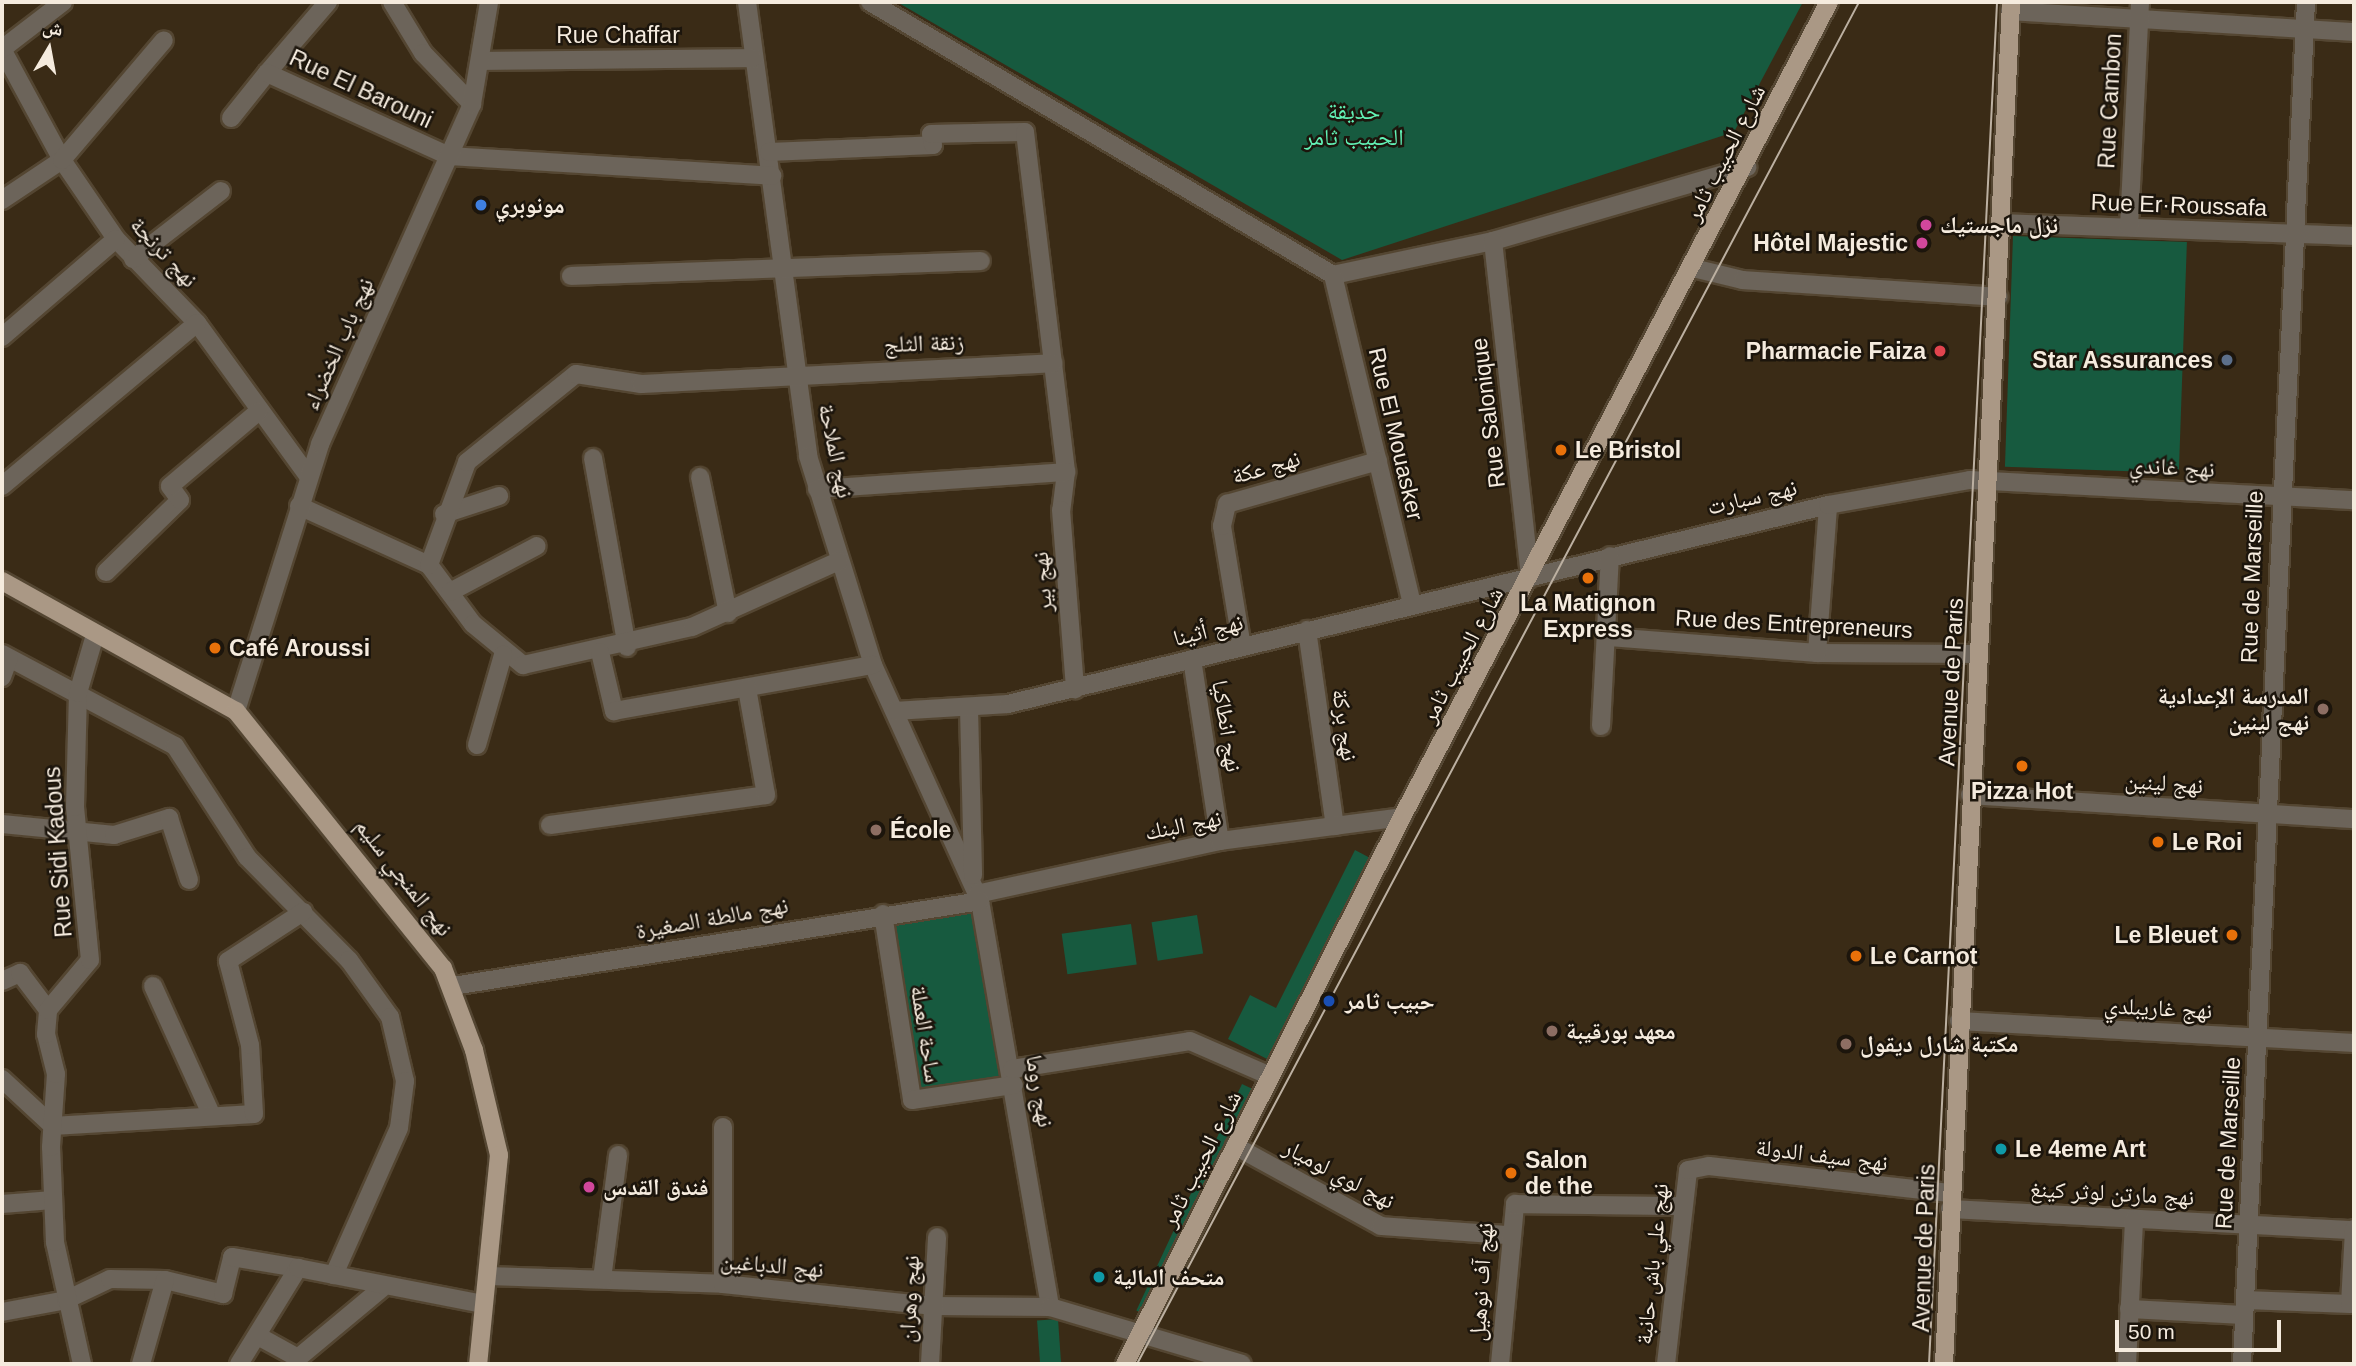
<!DOCTYPE html>
<html>
<head>
<meta charset="utf-8">
<style>
	body { margin:0 }
	#map { position:relative; width:2356px; height:1366px; overflow:hidden; background:#3a2b16; font-family:Arial,"Noto Naskh Arabic",sans-serif }
	div>[style] { position:absolute }
	[style*='--x'] { left:calc(var(--x)*1px); top:calc(var(--y)*1px); width:calc(var(--w)*1px); rotate:calc(var(--a)*1deg) }
	.green>* { inset:0; background:#175a3f; transform-origin:0 0 }
	.roads { filter:drop-shadow(2px 0 #544632) drop-shadow(-2px 0 #544632) drop-shadow(0 2px #544632) drop-shadow(0 -2px #544632) }
	.minor>* { height:18px; margin:-9px; padding:0 9px; transform-origin:9px; border-radius:9px; background:#6c645a }
	.major>* { height:18px; margin:-9px; padding:0 9px; transform-origin:9px; border-radius:9px; background:#aa9885 }
	.tram>* { height:2px; margin:-1px; padding:0 1px; transform-origin:1px; border-radius:1px; background:#bcb0a1 }
	.dots>* { width:19px; height:19px; translate:-50% -50%; box-sizing:border-box; border:4px solid #1c150c; border-radius:50% }
	span { translate:-50% -50%; white-space:nowrap; text-align:center; line-height:1.15; -webkit-text-stroke:5px #1c150c; paint-order:stroke }
	.street-label { font-size:23px; color:#f5ebde }
	.park-label { font-size:23px; color:#62f3b6 }
	.poi-label { font-size:23px; color:#f5ebde; font-weight:700 }
	.left { translate:0 -50%; text-align:left }
	.right { translate:-100% -50%; text-align:right }
	.frame { position:absolute; inset:0; border:4px solid #f5ebde; pointer-events:none }
	.north { position:absolute; left:14px; top:14px; width:70px; height:70px; -webkit-text-stroke:5px #1c150c; paint-order:stroke; rotate:10deg; font-size:19px; font-weight:700; line-height:28px; text-align:center; color:#f5ebde }
	.north::after { content:''; display:block; margin:auto; width:24px; height:32px; background:#f5ebde; clip-path:polygon(50% 0,100% 100%,50% 72%,0 100%) }
	.scale { position:absolute; left:2115px; top:1320px; width:166px; height:32px; box-sizing:border-box; border:4px solid #f5ebde; border-top:0; padding-left:9px; font-size:21px; line-height:24px; white-space:nowrap; color:#f5ebde; -webkit-text-stroke:5px #1c150c; paint-order:stroke }
</style>
</head>
<body>
<div id="map">
	<div class="green">
		<i style="clip-path:polygon(897px 2px,1803px 2px,1734px 132px,1342px 260px)"></i>
		<i style="left:2013px;top:236px;width:174px;height:231px;rotate:2deg"></i>
		<i style="clip-path:polygon(1355px 850px,1374px 860px,1273px 1062px,1228px 1039px,1250px 995px,1276px 1008px)"></i>
		<i style="left:980px;top:905px;width:177px;height:93px;rotate:81deg"></i>
		<i style="left:1197px;top:915px;width:39px;height:46px;rotate:81deg"></i>
		<i style="left:1131px;top:924px;width:41px;height:70px;rotate:82deg"></i>
		<i style="left:1242px;top:1084px;width:14px;height:250px;rotate:25deg"></i>
		<i style="left:1058px;top:1319px;width:45px;height:21px;rotate:86deg"></i>
	</div>
	<div class="roads">
		<div class="minor">
			<i style="--x:392;--y:2;--w:60;--a:58.7"></i>
			<i style="--x:423;--y:53;--w:71;--a:46.1"></i>
			<i style="--x:747;--y:2;--w:458;--a:82.3"></i>
			<i style="--x:808;--y:456;--w:219;--a:72.7"></i>
			<i style="--x:873;--y:665;--w:259;--a:65.6"></i>
			<i style="--x:980;--y:901;--w:412;--a:80.2"></i>
			<i style="--x:870;--y:2;--w:537;--a:30.52"></i>
			<i style="--x:1333;--y:275;--w:164;--a:-12"></i>
			<i style="--x:1493;--y:241;--w:265;--a:-16.2"></i>
			<i style="--x:2010;--y:11;--w:345;--a:3.5"></i>
			<i style="--x:2;--y:49;--w:126;--a:61.6"></i>
			<i style="--x:62;--y:160;--w:96;--a:55.6"></i>
			<i style="--x:116;--y:239;--w:117;--a:46"></i>
			<i style="--x:197;--y:323;--w:189;--a:54"></i>
			<i style="--x:2;--y:49;--w:77;--a:-37.6"></i>
			<i style="--x:484;--y:61;--w:269;--a:-0.6"></i>
			<i style="--x:267;--y:73;--w:94;--a:-49.3"></i>
			<i style="--x:231;--y:118;--w:58;--a:-51.3"></i>
			<i style="--x:267;--y:73;--w:200;--a:24.5"></i>
			<i style="--x:449;--y:156;--w:324;--a:3.5"></i>
			<i style="--x:769;--y:152;--w:164;--a:-2.4"></i>
			<i style="--x:933;--y:145;--w:11;--a:-100"></i>
			<i style="--x:931;--y:134;--w:94;--a:-1.2"></i>
			<i style="--x:1025;--y:132;--w:342;--a:83.1"></i>
			<i style="--x:1066;--y:472;--w:38;--a:97"></i>
			<i style="--x:1061;--y:510;--w:180;--a:85.5"></i>
			<i style="--x:2;--y:200;--w:72;--a:-33.7"></i>
			<i style="--x:62;--y:160;--w:157;--a:-49.6"></i>
			<i style="--x:2001;--y:223;--w:353;--a:2.1"></i>
			<i style="--x:2129;--y:227;--w:225;--a:-87.2"></i>
			<i style="--x:1493;--y:241;--w:339;--a:83.7"></i>
			<i style="--x:133;--y:259;--w:111;--a:-37.7"></i>
			<i style="--x:1693;--y:268;--w:51;--a:13.5"></i>
			<i style="--x:1743;--y:280;--w:256;--a:3.8"></i>
			<i style="--x:1333;--y:275;--w:339;--a:76.5"></i>
			<i style="--x:571;--y:276;--w:410;--a:-2.1"></i>
			<i style="--x:2;--y:337;--w:150;--a:-40.7"></i>
			<i style="--x:593;--y:458;--w:192;--a:79.8"></i>
			<i style="--x:700;--y:477;--w:139;--a:78.4"></i>
			<i style="--x:2;--y:486;--w:254;--a:-39.9"></i>
			<i style="--x:817;--y:489;--w:250;--a:-3.9"></i>
			<i style="--x:299;--y:506;--w:143;--a:24.4"></i>
			<i style="--x:429;--y:565;--w:74;--a:53.3"></i>
			<i style="--x:473;--y:624;--w:65;--a:39.4"></i>
			<i style="--x:523;--y:665;--w:173;--a:-12.7"></i>
			<i style="--x:692;--y:627;--w:161;--a:-24.2"></i>
			<i style="--x:444;--y:514;--w:58;--a:-18.1"></i>
			<i style="--x:429;--y:565;--w:110;--a:-69.7"></i>
			<i style="--x:467;--y:462;--w:140;--a:-38.9"></i>
			<i style="--x:576;--y:374;--w:66;--a:8.7"></i>
			<i style="--x:641;--y:384;--w:413;--a:-2.9"></i>
			<i style="--x:106;--y:572;--w:103;--a:-44.2"></i>
			<i style="--x:180;--y:500;--w:17;--a:-126"></i>
			<i style="--x:170;--y:486;--w:116;--a:-40.1"></i>
			<i style="--x:450;--y:592;--w:98;--a:-27.9"></i>
			<i style="--x:1307;--y:630;--w:198;--a:81.9"></i>
			<i style="--x:1609;--y:637;--w:209;--a:4.4"></i>
			<i style="--x:1817;--y:653;--w:159;--a:0.4"></i>
			<i style="--x:1242;--y:647;--w:123;--a:-99.4"></i>
			<i style="--x:1222;--y:526;--w:23;--a:-77"></i>
			<i style="--x:1227;--y:504;--w:157;--a:-15.9"></i>
			<i style="--x:600;--y:652;--w:61;--a:76.7"></i>
			<i style="--x:614;--y:711;--w:263;--a:-10.1"></i>
			<i style="--x:1817;--y:653;--w:148;--a:-85.7"></i>
			<i style="--x:2;--y:654;--w:196;--a:28"></i>
			<i style="--x:175;--y:746;--w:132;--a:57"></i>
			<i style="--x:247;--y:857;--w:145;--a:45.3"></i>
			<i style="--x:349;--y:960;--w:70;--a:54.3"></i>
			<i style="--x:390;--y:1017;--w:66;--a:76.8"></i>
			<i style="--x:405;--y:1081;--w:47;--a:97.3"></i>
			<i style="--x:399;--y:1128;--w:161;--a:113.9"></i>
			<i style="--x:1192;--y:659;--w:184;--a:81.3"></i>
			<i style="--x:2;--y:677;--w:20;--a:-70"></i>
			<i style="--x:969;--y:708;--w:167;--a:88.6"></i>
			<i style="--x:236;--y:711;--w:280;--a:-72.5"></i>
			<i style="--x:320;--y:444;--w:372;--a:-65.9"></i>
			<i style="--x:472;--y:104;--w:103;--a:-80.5"></i>
			<i style="--x:895;--y:711;--w:113;--a:-3.5"></i>
			<i style="--x:1008;--y:704;--w:844;--a:-13.64"></i>
			<i style="--x:1828;--y:505;--w:144;--a:-10"></i>
			<i style="--x:1970;--y:480;--w:385;--a:3"></i>
			<i style="--x:1601;--y:726;--w:170;--a:-87"></i>
			<i style="--x:477;--y:745;--w:94;--a:-73.9"></i>
			<i style="--x:1970;--y:795;--w:385;--a:3.6"></i>
			<i style="--x:2;--y:824;--w:113;--a:5.6"></i>
			<i style="--x:114;--y:835;--w:58;--a:-17.2"></i>
			<i style="--x:169;--y:818;--w:65;--a:72.1"></i>
			<i style="--x:550;--y:825;--w:218;--a:-7.9"></i>
			<i style="--x:766;--y:795;--w:109;--a:-100.1"></i>
			<i style="--x:977;--y:894;--w:249;--a:-12.3"></i>
			<i style="--x:1220;--y:841;--w:184;--a:-7.5"></i>
			<i style="--x:883;--y:914;--w:188;--a:81.1"></i>
			<i style="--x:912;--y:1100;--w:103;--a:-8.4"></i>
			<i style="--x:2;--y:981;--w:20;--a:-24"></i>
			<i style="--x:20;--y:973;--w:46;--a:52.9"></i>
			<i style="--x:153;--y:986;--w:141;--a:65.6"></i>
			<i style="--x:453;--y:986;--w:534;--a:-9.16"></i>
			<i style="--x:1959;--y:1021;--w:396;--a:3.2"></i>
			<i style="--x:1012;--y:1069;--w:180;--a:-8.9"></i>
			<i style="--x:1190;--y:1041;--w:87;--a:23.6"></i>
			<i style="--x:2;--y:1079;--w:69;--a:42.7"></i>
			<i style="--x:53;--y:1126;--w:201;--a:-3.4"></i>
			<i style="--x:254;--y:1114;--w:69;--a:-93.3"></i>
			<i style="--x:250;--y:1045;--w:87;--a:-104.7"></i>
			<i style="--x:228;--y:961;--w:90;--a:-33.2"></i>
			<i style="--x:1235;--y:1146;--w:166;--a:28.7"></i>
			<i style="--x:1381;--y:1226;--w:127;--a:4.1"></i>
			<i style="--x:2;--y:1204;--w:51;--a:-4.5"></i>
			<i style="--x:1950;--y:1209;--w:405;--a:3"></i>
			<i style="--x:488;--y:1276;--w:235;--a:1.9"></i>
			<i style="--x:723;--y:1284;--w:212;--a:6"></i>
			<i style="--x:934;--y:1306;--w:116;--a:0.5"></i>
			<i style="--x:1050;--y:1307;--w:200;--a:16.5"></i>
			<i style="--x:602;--y:1279;--w:125;--a:-82.6"></i>
			<i style="--x:723;--y:1284;--w:157;--a:-90"></i>
			<i style="--x:2245;--y:1300;--w:105;--a:2.2"></i>
			<i style="--x:2350;--y:1304;--w:75;--a:-86.9"></i>
			<i style="--x:2129;--y:1309;--w:115;--a:3"></i>
			<i style="--x:2;--y:1312;--w:65;--a:-10.6"></i>
			<i style="--x:66;--y:1300;--w:49;--a:-25.5"></i>
			<i style="--x:110;--y:1279;--w:55;--a:1"></i>
			<i style="--x:165;--y:1280;--w:60;--a:13.6"></i>
			<i style="--x:223;--y:1294;--w:38;--a:-76"></i>
			<i style="--x:232;--y:1257;--w:67;--a:9.5"></i>
			<i style="--x:258;--y:1336;--w:46;--a:28.8"></i>
			<i style="--x:298;--y:1358;--w:109;--a:-39.8"></i>
			<i style="--x:82;--y:1364;--w:125;--a:-102.5"></i>
			<i style="--x:55;--y:1242;--w:95;--a:-92.4"></i>
			<i style="--x:51;--y:1147;--w:73;--a:-86.1"></i>
			<i style="--x:56;--y:1074;--w:41;--a:-104"></i>
			<i style="--x:46;--y:1034;--w:24;--a:-85"></i>
			<i style="--x:48;--y:1010;--w:65;--a:-50"></i>
			<i style="--x:90;--y:960;--w:154;--a:-95.6"></i>
			<i style="--x:75;--y:807;--w:114;--a:-88.5"></i>
			<i style="--x:78;--y:693;--w:60;--a:-73.7"></i>
			<i style="--x:141;--y:1364;--w:87;--a:-74.1"></i>
			<i style="--x:239;--y:1364;--w:113;--a:-58.4"></i>
			<i style="--x:298;--y:1268;--w:189;--a:11"></i>
			<i style="--x:930;--y:1364;--w:127;--a:-86.8"></i>
			<i style="--x:1500;--y:1364;--w:161;--a:-84.6"></i>
			<i style="--x:1515;--y:1204;--w:167;--a:0.7"></i>
			<i style="--x:1666;--y:1364;--w:195;--a:-83.5"></i>
			<i style="--x:1688;--y:1170;--w:21;--a:-11"></i>
			<i style="--x:1709;--y:1166;--w:244;--a:6.4"></i>
			<i style="--x:2127;--y:1364;--w:145;--a:-87.2"></i>
			<i style="--x:2242;--y:1364;--w:1364;--a:-87.31"></i>
		</div>
		<div class="major">
			<i style="--x:2;--y:581;--w:268;--a:29.1"></i>
			<i style="--x:236;--y:711;--w:330;--a:51.2"></i>
			<i style="--x:443;--y:968;--w:88;--a:69.3"></i>
			<i style="--x:474;--y:1050;--w:108;--a:76.6"></i>
			<i style="--x:499;--y:1155;--w:210;--a:95.7"></i>
			<i style="--x:1125;--y:1364;--w:613;--a:-63.14"></i>
			<i style="--x:1402;--y:817;--w:920;--a:-62.35"></i>
			<i style="--x:1944;--y:1364;--w:1364;--a:-87.18"></i>
		</div>
	</div>
	<div class="tram">
		<i style="--x:1137;--y:1364;--w:1542;--a:-62.07"></i>
		<i style="--x:1929;--y:1364;--w:1364;--a:-87.14"></i>
	</div>
	<div class="dots">
		<i style="left:481px;top:205px;background:#3f7fe0"></i>
		<i style="left:1926px;top:225px;background:#d1479c"></i>
		<i style="left:1922px;top:243px;background:#d1479c"></i>
		<i style="left:1940px;top:351px;background:#e0444e"></i>
		<i style="left:2227px;top:360px;background:#5c6f8a"></i>
		<i style="left:1561px;top:450px;background:#e8710a"></i>
		<i style="left:1588px;top:578px;background:#e8710a"></i>
		<i style="left:215px;top:648px;background:#e8710a"></i>
		<i style="left:2323px;top:709px;background:#8d6e63"></i>
		<i style="left:2022px;top:766px;background:#e8710a"></i>
		<i style="left:876px;top:830px;background:#8d6e63"></i>
		<i style="left:2158px;top:842px;background:#e8710a"></i>
		<i style="left:2232px;top:935px;background:#e8710a"></i>
		<i style="left:1856px;top:956px;background:#e8710a"></i>
		<i style="left:1329px;top:1001px;background:#1a4fb4"></i>
		<i style="left:1552px;top:1031px;background:#8d6e63"></i>
		<i style="left:1846px;top:1044px;background:#8d6e63"></i>
		<i style="left:2001px;top:1149px;background:#0f9aa8"></i>
		<i style="left:1511px;top:1173px;background:#e8710a"></i>
		<i style="left:589px;top:1187px;background:#d1479c"></i>
		<i style="left:1099px;top:1277px;background:#0f9aa8"></i>
	</div>
	<div class="street-label">
		<span style="left:618px;top:35px">Rue Chaffar</span>
		<span style="left:361px;top:89px;rotate:25deg">Rue El Barouni</span>
		<span style="left:2110px;top:101px;rotate:-87deg">Rue Cambon</span>
		<span style="left:1725px;top:153px;rotate:-63deg">شارع الحبيب ثامر</span>
		<span style="left:2179px;top:205px;rotate:2deg">Rue Er·Roussafa</span>
		<span style="left:164px;top:252px;rotate:47deg">نهج ترنجة</span>
		<span style="left:924px;top:343px;rotate:-2deg">زنقة الثلج</span>
		<span style="left:338px;top:344px;rotate:-66deg">نهج باب الخضراء</span>
		<span style="left:1488px;top:413px;rotate:-97deg">Rue Salonique</span>
		<span style="left:1396px;top:434px;rotate:77deg">Rue El Mouasker</span>
		<span style="left:836px;top:451px;rotate:78deg">نهج الملاحة</span>
		<span style="left:1266px;top:467px;rotate:-16deg">نهج عكة</span>
		<span style="left:2172px;top:467px;rotate:3deg">نهج غاندي</span>
		<span style="left:1752px;top:497px;rotate:-13deg">نهج سبارت</span>
		<span style="left:2252px;top:577px;rotate:-88deg">Rue de Marseille</span>
		<span style="left:1042px;top:582px;rotate:-94deg">نهج بير</span>
		<span style="left:1794px;top:624px;rotate:3deg">Rue des Entrepreneurs</span>
		<span style="left:1208px;top:630px;rotate:-14deg">نهج أثينا</span>
		<span style="left:1462px;top:655px;rotate:-62deg">شارع الحبيب ثامر</span>
		<span style="left:1951px;top:682px;rotate:-87deg">Avenue de Paris</span>
		<span style="left:1345px;top:725px;rotate:82deg">نهج بركة</span>
		<span style="left:1227px;top:726px;rotate:81deg">نهج انطاكيا</span>
		<span style="left:2164px;top:783px;rotate:4deg">نهج لينين</span>
		<span style="left:1183px;top:825px;rotate:-11deg">نهج البنك</span>
		<span style="left:58px;top:852px;rotate:-94deg">Rue Sidi Kadous</span>
		<span style="left:404px;top:877px;rotate:52deg">نهج المنجي سليم</span>
		<span style="left:712px;top:918px;rotate:-10deg">نهج مالطة الصغيرة</span>
		<span style="left:2158px;top:1008px;rotate:3deg">نهج غاريبلدي</span>
		<span style="left:926px;top:1034px;rotate:81deg">ساحة العملة</span>
		<span style="left:1040px;top:1091px;rotate:80deg">نهج روما</span>
		<span style="left:2228px;top:1143px;rotate:-87deg">Rue de Marseille</span>
		<span style="left:1822px;top:1155px;rotate:7deg">نهج سيف الدولة</span>
		<span style="left:1201px;top:1159px;rotate:-63deg">شارع الحبيب ثامر</span>
		<span style="left:1339px;top:1174px;rotate:28deg">نهج لوي لوميار</span>
		<span style="left:2112px;top:1193px;rotate:3deg">نهج مارتن لوثر كينغ</span>
		<span style="left:1924px;top:1248px;rotate:-88deg">Avenue de Paris</span>
		<span style="left:1652px;top:1264px;rotate:-84deg">نهج علي باش حانبة</span>
		<span style="left:772px;top:1265px;rotate:5deg">نهج الدباغين</span>
		<span style="left:1481px;top:1282px;rotate:-86deg">نهج آف نوهيل</span>
		<span style="left:909px;top:1299px;rotate:-87deg">نهج وهران</span>
	</div>
	<div class="park-label">
		<span style="left:1354px;top:124px">حديقة<br>الحبيب ثامر</span>
	</div>
	<div class="poi-label">
		<span class="left" style="left:495px;top:205px">مونوبري</span>
		<span class="left" style="left:1940px;top:225px">نزل ماجستيك</span>
		<span class="right" style="left:1908px;top:243px">Hôtel Majestic</span>
		<span class="right" style="left:1926px;top:351px">Pharmacie Faiza</span>
		<span class="right" style="left:2213px;top:360px">Star Assurances</span>
		<span class="left" style="left:1575px;top:450px">Le Bristol</span>
		<span style="left:1588px;top:616px">La Matignon<br>Express</span>
		<span class="left" style="left:229px;top:648px">Café Aroussi</span>
		<span class="right" style="left:2309px;top:709px">المدرسة الإعدادية<br>نهج لينين</span>
		<span style="left:2022px;top:791px">Pizza Hot</span>
		<span class="left" style="left:890px;top:830px">École</span>
		<span class="left" style="left:2172px;top:842px">Le Roi</span>
		<span class="right" style="left:2218px;top:935px">Le Bleuet</span>
		<span class="left" style="left:1870px;top:956px">Le Carnot</span>
		<span class="left" style="left:1345px;top:1001px">حبيب ثامر</span>
		<span class="left" style="left:1566px;top:1031px">معهد بورقيبة</span>
		<span class="left" style="left:1860px;top:1044px">مكتبة شارل ديقول</span>
		<span class="left" style="left:2015px;top:1149px">Le 4eme Art</span>
		<span class="left" style="left:1525px;top:1173px">Salon<br>de the</span>
		<span class="left" style="left:603px;top:1187px">فندق القدس</span>
		<span class="left" style="left:1113px;top:1277px">متحف المالية</span>
	</div>
	<div class="frame"></div>
	<div class="north">ش</div>
	<div class="scale">50 m</div>
</div>
</body>
</html>
